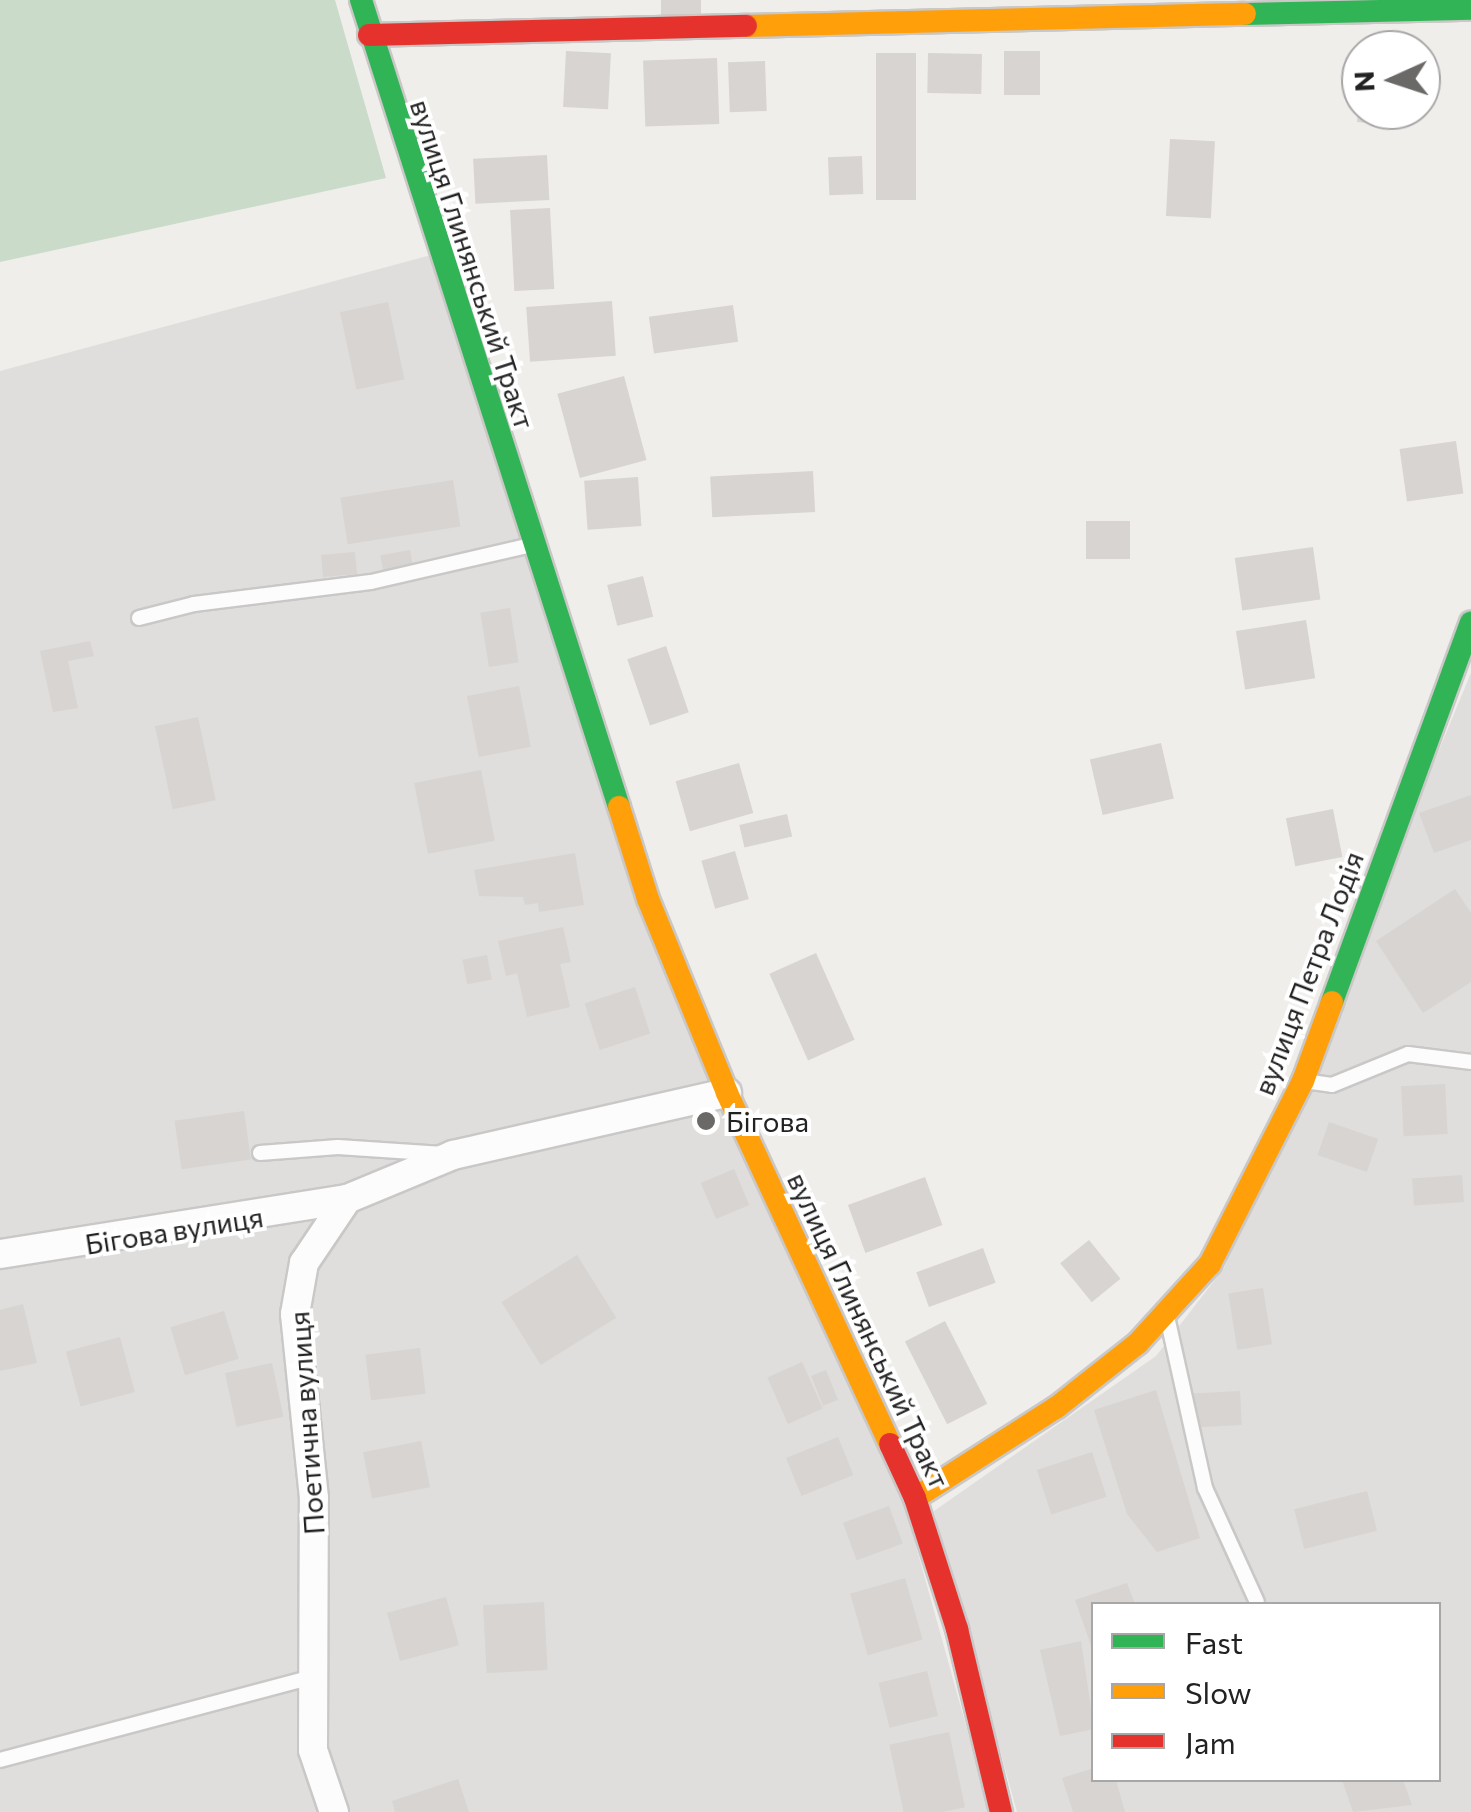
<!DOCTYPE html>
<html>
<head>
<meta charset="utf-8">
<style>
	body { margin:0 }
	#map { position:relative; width:1471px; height:1812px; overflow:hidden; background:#f0eeeb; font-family:Commissioner,sans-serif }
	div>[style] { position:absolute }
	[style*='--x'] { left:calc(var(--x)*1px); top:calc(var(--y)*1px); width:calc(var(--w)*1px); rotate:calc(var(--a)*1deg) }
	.residential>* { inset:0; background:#dfdedc }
	.cemetery>* { inset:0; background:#cadbca }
	.building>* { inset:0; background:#d7d4d2; transform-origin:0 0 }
	.roads { filter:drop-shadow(2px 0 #c9c8c7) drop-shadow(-2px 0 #c9c8c7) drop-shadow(0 2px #c9c8c7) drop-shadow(0 -2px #c9c8c7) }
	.lane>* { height:14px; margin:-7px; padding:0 7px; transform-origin:7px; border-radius:7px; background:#fdfcfc }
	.street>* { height:28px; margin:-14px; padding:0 14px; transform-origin:14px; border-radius:14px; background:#fdfcfc }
	.fast>* { height:22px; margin:-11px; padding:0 11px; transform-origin:11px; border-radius:11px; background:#30b455 }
	.slow>* { height:22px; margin:-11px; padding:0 11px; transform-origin:11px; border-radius:11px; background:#ff9f0a }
	.jam>* { height:22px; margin:-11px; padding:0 11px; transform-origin:11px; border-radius:11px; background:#e5322d }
	.dots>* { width:28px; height:28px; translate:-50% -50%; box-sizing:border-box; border:5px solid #fff; border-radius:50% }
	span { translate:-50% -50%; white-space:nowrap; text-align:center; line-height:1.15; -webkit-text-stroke:8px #fff; paint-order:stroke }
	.street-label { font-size:28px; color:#222 }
	.poi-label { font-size:28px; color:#222 }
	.left { translate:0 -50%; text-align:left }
	.legend { position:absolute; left:1091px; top:1602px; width:350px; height:180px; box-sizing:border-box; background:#fff; border:2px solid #a7a7a7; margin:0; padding:12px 18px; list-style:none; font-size:30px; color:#222 }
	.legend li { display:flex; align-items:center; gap:20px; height:50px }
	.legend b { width:50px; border:2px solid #a7a7a7 }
	.north { position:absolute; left:1341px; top:30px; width:100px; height:100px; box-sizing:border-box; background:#fff; border:2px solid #a7a7a7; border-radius:50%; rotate:267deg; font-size:28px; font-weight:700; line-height:40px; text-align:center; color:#222 }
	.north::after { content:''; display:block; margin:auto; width:35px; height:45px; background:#6a6968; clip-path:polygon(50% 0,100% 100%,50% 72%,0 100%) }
</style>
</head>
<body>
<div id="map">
	<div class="residential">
		<i style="clip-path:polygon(431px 255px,624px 855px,899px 1485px,990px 1812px,0 1812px,0 371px)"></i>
		<i style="clip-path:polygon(evenodd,1471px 673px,1471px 1812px,1017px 1812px,934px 1511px,1156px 1356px,1224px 1268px,1471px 673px,1094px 1604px,1438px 1604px,1438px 1780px,1094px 1780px,1094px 1604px)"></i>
	</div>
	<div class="cemetery">
		<i style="clip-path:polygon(0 0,335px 0,386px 178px,0 262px)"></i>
	</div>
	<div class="building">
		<i style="left:661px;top:0;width:40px;height:19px"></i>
		<i style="left:566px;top:51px;width:45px;height:56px;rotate:3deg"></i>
		<i style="left:1004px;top:51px;width:36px;height:44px"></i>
		<i style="left:876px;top:53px;width:40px;height:147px"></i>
		<i style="left:928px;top:53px;width:54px;height:40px;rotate:1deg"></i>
		<i style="left:717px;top:58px;width:66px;height:74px;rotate:88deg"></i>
		<i style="left:765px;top:61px;width:50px;height:37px;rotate:88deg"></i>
		<i style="clip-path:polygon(1358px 110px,1388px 110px,1387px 125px,1357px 122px)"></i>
		<i style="left:1170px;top:139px;width:45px;height:77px;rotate:3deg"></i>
		<i style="left:547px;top:155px;width:45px;height:74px;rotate:87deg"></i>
		<i style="left:862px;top:156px;width:38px;height:34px;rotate:88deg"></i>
		<i style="left:550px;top:208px;width:81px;height:40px;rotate:87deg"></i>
		<i style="left:612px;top:301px;width:55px;height:86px;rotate:86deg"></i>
		<i style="left:388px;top:302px;width:79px;height:49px;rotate:78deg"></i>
		<i style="left:733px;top:305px;width:37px;height:85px;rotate:82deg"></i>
		<i style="left:624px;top:376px;width:87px;height:69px;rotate:75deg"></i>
		<i style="left:1456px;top:441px;width:53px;height:57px;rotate:82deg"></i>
		<i style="left:813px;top:471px;width:41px;height:103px;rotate:87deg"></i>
		<i style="left:638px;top:477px;width:49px;height:54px;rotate:86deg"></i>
		<i style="left:453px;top:480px;width:47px;height:114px;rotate:81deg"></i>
		<i style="left:1086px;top:521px;width:44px;height:38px"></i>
		<i style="left:1313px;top:547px;width:53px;height:79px;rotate:82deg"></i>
		<i style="left:410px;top:550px;width:17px;height:30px;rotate:80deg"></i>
		<i style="left:355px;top:552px;width:22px;height:34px;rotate:85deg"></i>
		<i style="left:643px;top:576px;width:42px;height:37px;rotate:76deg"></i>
		<i style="left:510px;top:608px;width:55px;height:30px;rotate:81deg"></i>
		<i style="left:1306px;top:620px;width:59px;height:71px;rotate:81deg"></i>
		<i style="clip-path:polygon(90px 641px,94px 656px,68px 661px,78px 708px,53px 712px,40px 651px)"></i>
		<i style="left:666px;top:646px;width:70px;height:41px;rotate:71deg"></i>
		<i style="left:519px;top:686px;width:62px;height:53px;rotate:79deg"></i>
		<i style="left:198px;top:717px;width:85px;height:44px;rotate:78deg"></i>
		<i style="left:1161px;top:743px;width:57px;height:73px;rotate:77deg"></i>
		<i style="left:739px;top:763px;width:52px;height:66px;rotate:74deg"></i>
		<i style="left:481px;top:770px;width:72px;height:68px;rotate:79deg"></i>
		<i style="clip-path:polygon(1471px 795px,1471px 840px,1434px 853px,1419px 813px)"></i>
		<i style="left:1333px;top:809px;width:49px;height:48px;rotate:79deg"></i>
		<i style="left:787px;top:814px;width:23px;height:49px;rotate:77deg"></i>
		<i style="left:735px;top:851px;width:50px;height:35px;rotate:74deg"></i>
		<i style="clip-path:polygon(575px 853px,584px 905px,539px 912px,538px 903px,525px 905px,523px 897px,479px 896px,474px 870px)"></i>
		<i style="clip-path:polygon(1455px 889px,1471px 913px,1471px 982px,1423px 1013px,1376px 941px)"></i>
		<i style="clip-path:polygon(563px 927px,571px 962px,560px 964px,570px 1007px,527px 1017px,517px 973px,506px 976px,498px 941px)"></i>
		<i style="left:816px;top:953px;width:95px;height:51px;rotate:66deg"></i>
		<i style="left:487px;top:955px;width:25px;height:25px;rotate:79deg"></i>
		<i style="left:635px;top:987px;width:49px;height:53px;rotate:72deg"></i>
		<i style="left:1445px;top:1084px;width:50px;height:44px;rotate:87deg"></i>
		<i style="left:244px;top:1111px;width:49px;height:70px;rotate:82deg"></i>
		<i style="left:1329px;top:1122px;width:52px;height:35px;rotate:19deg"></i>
		<i style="left:734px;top:1169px;width:39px;height:36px;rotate:67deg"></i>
		<i style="left:1462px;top:1175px;width:27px;height:50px;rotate:86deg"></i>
		<i style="left:925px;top:1177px;width:51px;height:82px;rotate:70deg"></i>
		<i style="left:1089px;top:1240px;width:50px;height:37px;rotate:51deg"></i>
		<i style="left:983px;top:1248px;width:37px;height:71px;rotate:70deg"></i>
		<i style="left:577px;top:1255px;width:74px;height:89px;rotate:58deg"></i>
		<i style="left:1263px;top:1288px;width:57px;height:35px;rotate:81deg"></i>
		<i style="clip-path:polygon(23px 1304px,37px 1363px,0 1371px,0 1310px)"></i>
		<i style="left:224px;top:1311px;width:50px;height:56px;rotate:73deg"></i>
		<i style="left:945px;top:1321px;width:93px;height:45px;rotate:63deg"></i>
		<i style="left:120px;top:1337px;width:57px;height:56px;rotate:75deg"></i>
		<i style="left:420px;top:1348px;width:46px;height:55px;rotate:83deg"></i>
		<i style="left:802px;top:1362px;width:51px;height:38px;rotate:66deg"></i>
		<i style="left:272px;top:1363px;width:55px;height:48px;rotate:78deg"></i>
		<i style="left:826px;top:1370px;width:32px;height:16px;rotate:68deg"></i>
		<i style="clip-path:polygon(1156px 1390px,1200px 1538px,1157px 1552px,1127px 1514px,1094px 1410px)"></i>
		<i style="left:1240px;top:1391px;width:34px;height:47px;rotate:87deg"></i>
		<i style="left:838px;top:1437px;width:41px;height:56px;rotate:68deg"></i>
		<i style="left:421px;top:1441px;width:47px;height:59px;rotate:79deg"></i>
		<i style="left:1092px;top:1452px;width:47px;height:58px;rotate:72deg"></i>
		<i style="left:1367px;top:1491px;width:41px;height:75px;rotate:76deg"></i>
		<i style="left:889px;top:1506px;width:40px;height:49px;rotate:70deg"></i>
		<i style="left:905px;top:1578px;width:64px;height:57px;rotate:74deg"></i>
		<i style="clip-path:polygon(1127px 1583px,1135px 1604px,1094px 1604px,1093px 1651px,1075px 1600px)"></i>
		<i style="left:446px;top:1597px;width:50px;height:61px;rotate:75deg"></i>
		<i style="left:544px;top:1602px;width:68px;height:61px;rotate:87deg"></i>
		<i style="clip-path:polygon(1081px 1641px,1094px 1729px,1060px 1736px,1040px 1650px)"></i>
		<i style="left:927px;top:1671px;width:46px;height:50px;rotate:76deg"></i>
		<i style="left:949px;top:1732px;width:77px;height:61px;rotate:78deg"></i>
		<i style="clip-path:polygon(1094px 1768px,1094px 1780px,1116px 1780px,1125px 1812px,1073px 1812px,1062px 1778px)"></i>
		<i style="clip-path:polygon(458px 1779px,469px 1812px,395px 1812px,392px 1801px)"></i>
		<i style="clip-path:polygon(1342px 1780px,1403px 1780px,1412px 1805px,1353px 1812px)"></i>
	</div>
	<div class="roads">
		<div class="lane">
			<i style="--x:139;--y:618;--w:57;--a:-14.3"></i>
			<i style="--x:194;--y:604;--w:178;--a:-7.1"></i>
			<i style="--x:371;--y:582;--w:164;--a:-13"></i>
			<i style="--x:1304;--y:1081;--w:28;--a:8"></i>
			<i style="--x:1332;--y:1085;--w:82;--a:-22.2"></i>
			<i style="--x:1408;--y:1054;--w:64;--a:7.2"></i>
			<i style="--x:260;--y:1153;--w:78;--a:-4.4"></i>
			<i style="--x:338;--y:1147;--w:105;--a:3.8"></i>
			<i style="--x:1168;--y:1321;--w:171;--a:77.5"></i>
			<i style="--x:1205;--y:1488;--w:125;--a:65.5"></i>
			<i style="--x:0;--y:1760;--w:322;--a:-14.9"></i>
		</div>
		<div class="street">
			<i style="--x:0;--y:1254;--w:351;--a:-9"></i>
			<i style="--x:334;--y:1812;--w:65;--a:-108.7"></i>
			<i style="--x:313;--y:1750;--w:252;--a:-89.8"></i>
			<i style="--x:314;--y:1498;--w:185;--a:-95.9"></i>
			<i style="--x:295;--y:1314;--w:52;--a:-80"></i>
			<i style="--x:304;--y:1263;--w:77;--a:-56.1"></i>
			<i style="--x:347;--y:1199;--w:115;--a:-22.5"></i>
			<i style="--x:453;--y:1155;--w:281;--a:-12.8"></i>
		</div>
		<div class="fast">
			<i style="--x:361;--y:0;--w:847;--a:72.27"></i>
			<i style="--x:1245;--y:14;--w:226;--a:-1.3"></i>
			<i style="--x:1332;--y:1002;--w:404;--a:-69.9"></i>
		</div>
		<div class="slow">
			<i style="--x:746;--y:26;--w:499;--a:-1.4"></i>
			<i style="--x:619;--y:807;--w:96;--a:72.5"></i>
			<i style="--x:648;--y:899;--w:209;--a:67.8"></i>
			<i style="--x:727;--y:1093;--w:387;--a:65.1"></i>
			<i style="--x:915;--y:1498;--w:169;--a:-32.7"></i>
			<i style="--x:1057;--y:1407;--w:103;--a:-38.3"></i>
			<i style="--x:1138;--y:1343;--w:107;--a:-47.7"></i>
			<i style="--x:1210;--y:1264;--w:205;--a:-63.1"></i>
			<i style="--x:1303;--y:1081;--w:84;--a:-69.8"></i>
		</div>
		<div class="jam">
			<i style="--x:369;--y:35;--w:377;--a:-1.4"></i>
			<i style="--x:890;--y:1444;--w:60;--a:65.2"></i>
			<i style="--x:915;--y:1498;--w:138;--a:72.2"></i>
			<i style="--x:957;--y:1629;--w:188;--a:76.5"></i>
		</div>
	</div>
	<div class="dots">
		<i style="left:706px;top:1121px;background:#6a6968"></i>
	</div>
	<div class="street-label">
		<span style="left:473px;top:264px;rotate:72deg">вулиця Глинянський Тракт</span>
		<span style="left:1308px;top:973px;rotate:-69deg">вулиця Петра Лодія</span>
		<span style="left:174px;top:1230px;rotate:-9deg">Бігова вулиця</span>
		<span style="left:869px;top:1330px;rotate:65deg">вулиця Глинянський Тракт</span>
		<span style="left:306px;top:1423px;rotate:-94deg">Поетична вулиця</span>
	</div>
	<div class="poi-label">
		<span class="left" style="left:726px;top:1121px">Бігова</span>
	</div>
	<ul class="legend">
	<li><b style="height:12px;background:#30b455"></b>Fast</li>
	<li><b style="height:12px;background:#ff9f0a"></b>Slow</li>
	<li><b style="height:12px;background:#e5322d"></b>Jam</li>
	</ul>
	<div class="north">N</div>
</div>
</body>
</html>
